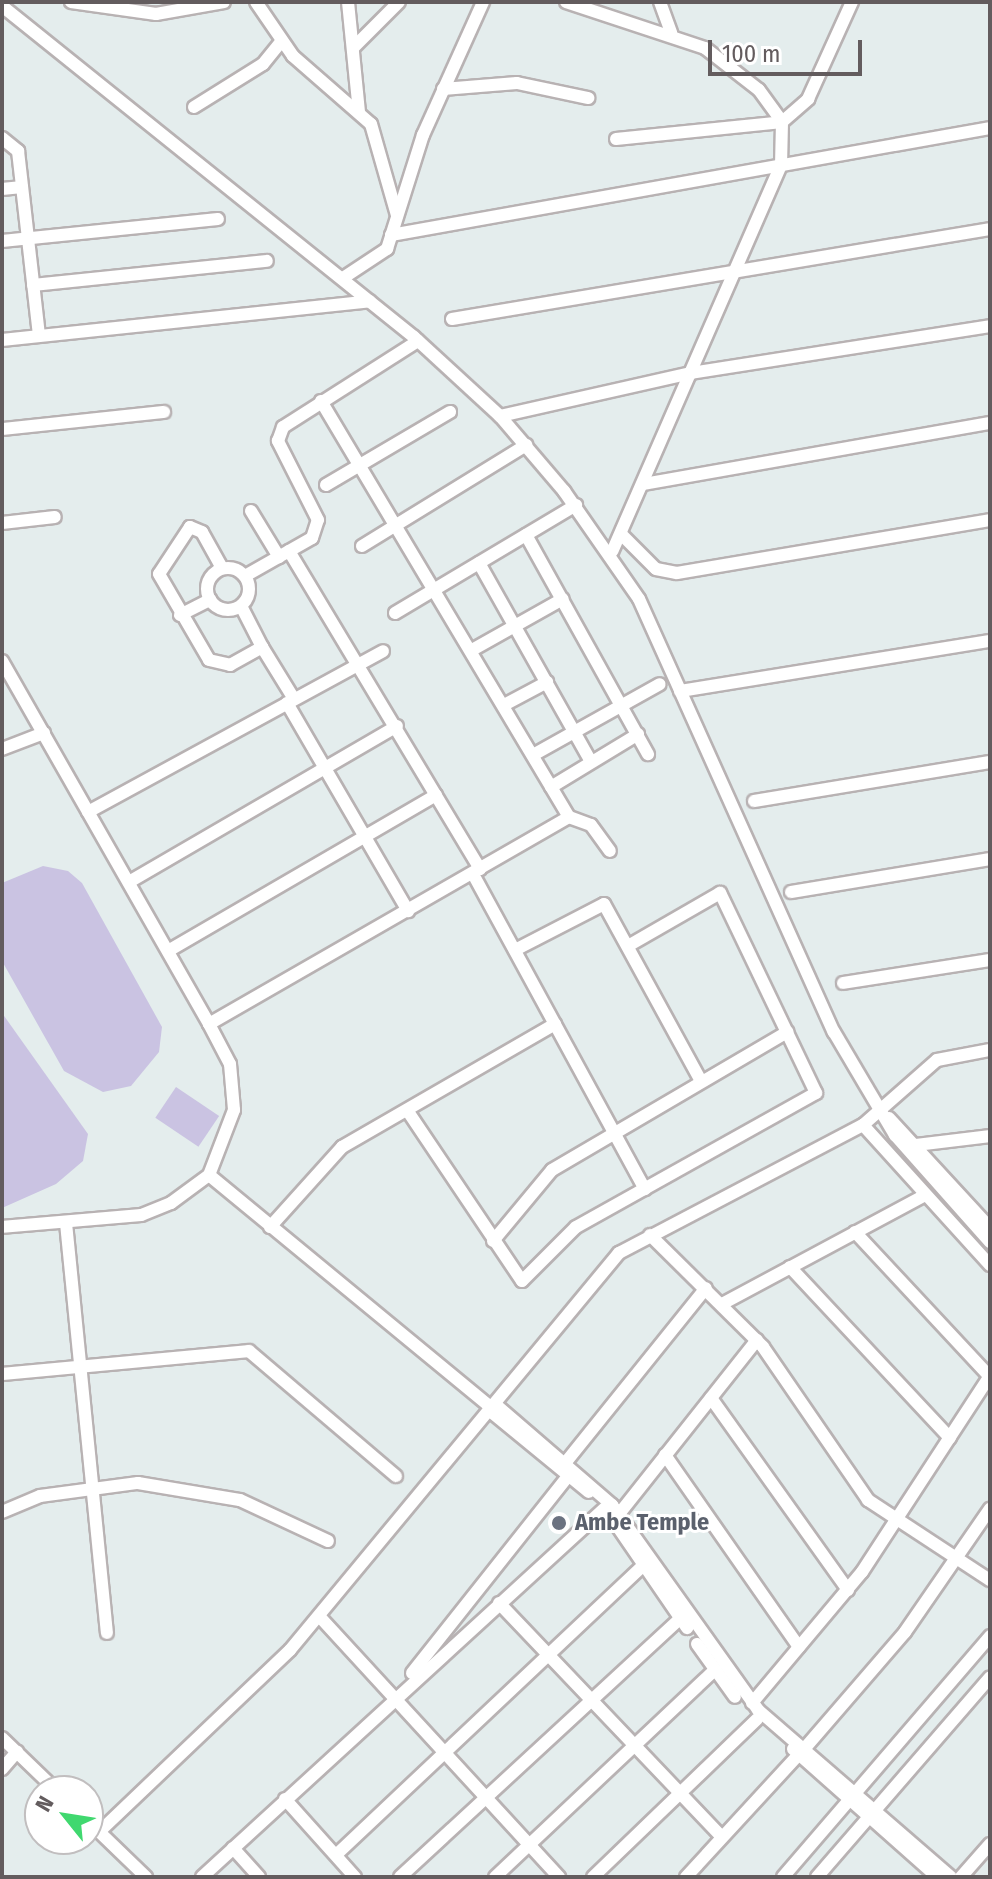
<!DOCTYPE html>
<html>
<head>
<meta charset="utf-8">
<style>
	body { margin:0 }
	#map { position:relative; width:992px; height:1879px; overflow:hidden; background:#e4eded; font-family:"Fira Sans Condensed",sans-serif }
	div>[style] { position:absolute }
	[style*='--x'] { left:calc(var(--x)*1px); top:calc(var(--y)*1px); width:calc(var(--w)*1px); rotate:calc(var(--a)*1deg) }
	.green>* { inset:0; background:#cac3e2; transform-origin:0 0 }
	.roads { filter:drop-shadow(2px 0 #b8b2b3) drop-shadow(-2px 0 #b8b2b3) drop-shadow(0 2px #b8b2b3) drop-shadow(0 -2px #b8b2b3) }
	.minor>* { height:12px; margin:-6px; padding:0 6px; transform-origin:6px; border-radius:6px; background:#fff }
	.minor>.ring { margin:-6px; padding:0; box-sizing:content-box; background:none; border:12px solid #fff; border-radius:50% }
	.dots>* { width:22px; height:22px; translate:-50% -50%; box-sizing:border-box; border:4px solid #fff; border-radius:50% }
	span { translate:-50% -50%; white-space:nowrap; text-align:center; line-height:1.15; -webkit-text-stroke:6px #fff; paint-order:stroke }
	.worship-label { font-size:24px; color:#5b616d; font-weight:700 }
	.left { translate:0 -50%; text-align:left }
	.frame { position:absolute; inset:0; border:4px solid #635c5e; pointer-events:none }
	.north { position:absolute; left:24px; top:1775px; width:80px; height:80px; box-sizing:border-box; background:#fff; border:2px solid #c1bebf; border-radius:50%; rotate:300deg; font-size:22px; font-weight:700; line-height:32px; text-align:center; color:#635c5e }
	.north::after { content:''; display:block; margin:auto; width:28px; height:36px; background:#40d86f; clip-path:polygon(50% 0,100% 100%,50% 72%,0 100%) }
	.scale { position:absolute; left:708px; top:40px; width:154px; height:36px; box-sizing:border-box; border:4px solid #635c5e; border-top:0; padding-left:10px; font-size:24px; line-height:28px; white-space:nowrap; color:#635c5e; -webkit-text-stroke:6px #fff; paint-order:stroke }
</style>
</head>
<body>
<div id="map">
	<div class="green">
		<i style="clip-path:polygon(43px 866px,68px 871px,82px 883px,162px 1027px,159px 1052px,131px 1086px,103px 1092px,64px 1071px,2px 961px,2px 883px)"></i>
		<i style="clip-path:polygon(2px 1013px,88px 1134px,83px 1161px,56px 1184px,2px 1208px)"></i>
		<i style="left:176px;top:1087px;width:52px;height:37px;rotate:34deg"></i>
	</div>
	<div class="roads">
		<div class="minor">
			<i style="--x:71;--y:2;--w:86;--a:8"></i>
			<i style="--x:156;--y:14;--w:69;--a:-10"></i>
			<i style="--x:256;--y:2;--w:65;--a:55.6"></i>
			<i style="--x:293;--y:56;--w:103;--a:41.1"></i>
			<i style="--x:371;--y:124;--w:95;--a:74.1"></i>
			<i style="--x:348;--y:2;--w:111;--a:84.3"></i>
			<i style="--x:566;--y:2;--w:146;--a:18.3"></i>
			<i style="--x:705;--y:48;--w:68;--a:37.9"></i>
			<i style="--x:759;--y:90;--w:39;--a:54"></i>
			<i style="--x:782;--y:122;--w:43;--a:91.3"></i>
			<i style="--x:781;--y:165;--w:421;--a:113.6"></i>
			<i style="--x:660;--y:2;--w:33;--a:70"></i>
			<i style="--x:2;--y:6;--w:528;--a:38.78"></i>
			<i style="--x:414;--y:337;--w:117;--a:42.6"></i>
			<i style="--x:500;--y:416;--w:99;--a:49.5"></i>
			<i style="--x:564;--y:491;--w:131;--a:55.2"></i>
			<i style="--x:639;--y:599;--w:475;--a:65.8"></i>
			<i style="--x:834;--y:1032;--w:120;--a:59.4"></i>
			<i style="--x:895;--y:1135;--w:143;--a:48.4"></i>
			<i style="--x:353;--y:48;--w:65;--a:-45"></i>
			<i style="--x:443;--y:89;--w:74;--a:-4.6"></i>
			<i style="--x:517;--y:83;--w:73;--a:11.9"></i>
			<i style="--x:194;--y:107;--w:81;--a:-31.9"></i>
			<i style="--x:263;--y:64;--w:28;--a:-51"></i>
			<i style="--x:2;--y:138;--w:21;--a:39"></i>
			<i style="--x:18;--y:151;--w:186;--a:83.5"></i>
			<i style="--x:616;--y:139;--w:167;--a:-5.8"></i>
			<i style="--x:782;--y:122;--w:35;--a:-41"></i>
			<i style="--x:808;--y:99;--w:107;--a:-65.6"></i>
			<i style="--x:2;--y:189;--w:20;--a:-6"></i>
			<i style="--x:391;--y:235;--w:608;--a:-10.13"></i>
			<i style="--x:2;--y:241;--w:217;--a:-5.8"></i>
			<i style="--x:343;--y:278;--w:53;--a:-33.4"></i>
			<i style="--x:387;--y:249;--w:120;--a:-72.5"></i>
			<i style="--x:423;--y:135;--w:146;--a:-65.7"></i>
			<i style="--x:33;--y:285;--w:235;--a:-5.9"></i>
			<i style="--x:452;--y:319;--w:545;--a:-9.5"></i>
			<i style="--x:2;--y:340;--w:370;--a:-6"></i>
			<i style="--x:321;--y:401;--w:484;--a:59.2"></i>
			<i style="--x:500;--y:416;--w:196;--a:-12.7"></i>
			<i style="--x:691;--y:373;--w:303;--a:-8.9"></i>
			<i style="--x:2;--y:429;--w:163;--a:-6"></i>
			<i style="--x:643;--y:484;--w:352;--a:-10"></i>
			<i style="--x:326;--y:485;--w:144;--a:-30.5"></i>
			<i style="--x:251;--y:511;--w:54;--a:58.7"></i>
			<i style="--x:2;--y:523;--w:53;--a:-6.5"></i>
			<i style="--x:621;--y:534;--w:49;--a:45"></i>
			<i style="--x:656;--y:569;--w:21;--a:11"></i>
			<i style="--x:677;--y:573;--w:317;--a:-9.6"></i>
			<i style="--x:526;--y:535;--w:251;--a:60.9"></i>
			<i style="--x:362;--y:546;--w:193;--a:-31.6"></i>
			<i style="--x:289;--y:551;--w:371;--a:59"></i>
			<i style="--x:479;--y:563;--w:228;--a:60.6"></i>
			<i style="--x:222;--y:568;--w:41;--a:-119.1"></i>
			<i style="--x:202;--y:532;--w:13;--a:-157"></i>
			<i style="--x:190;--y:527;--w:56;--a:123.4"></i>
			<i style="--x:159;--y:574;--w:99;--a:59.8"></i>
			<i style="--x:209;--y:660;--w:22;--a:13"></i>
			<i style="--x:230;--y:665;--w:37;--a:-29"></i>
			<i style="--x:262;--y:647;--w:46;--a:-117.1"></i>
			<i class="ring" style="left:207px;top:568px;width:30px;height:30px"></i>
			<i style="--x:245;--y:576;--w:77;--a:-29.6"></i>
			<i style="--x:312;--y:538;--w:19;--a:-72"></i>
			<i style="--x:318;--y:520;--w:89;--a:-116.9"></i>
			<i style="--x:278;--y:441;--w:15;--a:-70"></i>
			<i style="--x:283;--y:427;--w:160;--a:-32.5"></i>
			<i style="--x:395;--y:613;--w:211;--a:-30.8"></i>
			<i style="--x:180;--y:615;--w:34;--a:-27"></i>
			<i style="--x:262;--y:647;--w:61;--a:58.4"></i>
			<i style="--x:472;--y:650;--w:104;--a:-29.3"></i>
			<i style="--x:2;--y:661;--w:418;--a:60.3"></i>
			<i style="--x:209;--y:1024;--w:45;--a:62.3"></i>
			<i style="--x:230;--y:1064;--w:46;--a:85"></i>
			<i style="--x:234;--y:1110;--w:70;--a:111"></i>
			<i style="--x:209;--y:1175;--w:47;--a:143.6"></i>
			<i style="--x:171;--y:1203;--w:32;--a:158"></i>
			<i style="--x:141;--y:1215;--w:140;--a:175.1"></i>
			<i style="--x:680;--y:691;--w:314;--a:-9.2"></i>
			<i style="--x:287;--y:703;--w:241;--a:59.8"></i>
			<i style="--x:504;--y:705;--w:49;--a:-28.1"></i>
			<i style="--x:2;--y:749;--w:45;--a:-20.9"></i>
			<i style="--x:533;--y:755;--w:145;--a:-29.2"></i>
			<i style="--x:551;--y:787;--w:102;--a:-31.3"></i>
			<i style="--x:754;--y:801;--w:239;--a:-9.4"></i>
			<i style="--x:88;--y:812;--w:336;--a:-28.6"></i>
			<i style="--x:473;--y:874;--w:359;--a:61.4"></i>
			<i style="--x:129;--y:882;--w:310;--a:-30.2"></i>
			<i style="--x:791;--y:892;--w:202;--a:-9.4"></i>
			<i style="--x:515;--y:950;--w:100;--a:-27.3"></i>
			<i style="--x:604;--y:904;--w:202;--a:61.3"></i>
			<i style="--x:168;--y:951;--w:310;--a:-30.2"></i>
			<i style="--x:843;--y:983;--w:149;--a:-8.9"></i>
			<i style="--x:209;--y:1024;--w:415;--a:-29.9"></i>
			<i style="--x:569;--y:817;--w:23;--a:20"></i>
			<i style="--x:591;--y:825;--w:32;--a:54"></i>
			<i style="--x:407;--y:1110;--w:206;--a:56.1"></i>
			<i style="--x:522;--y:1281;--w:76;--a:-45"></i>
			<i style="--x:576;--y:1227;--w:275;--a:-29.2"></i>
			<i style="--x:816;--y:1093;--w:222;--a:-115.6"></i>
			<i style="--x:720;--y:893;--w:106;--a:150.1"></i>
			<i style="--x:889;--y:1118;--w:149;--a:47.4"></i>
			<i style="--x:863;--y:1125;--w:189;--a:47.8"></i>
			<i style="--x:916;--y:1145;--w:75;--a:-6.9"></i>
			<i style="--x:209;--y:1175;--w:367;--a:39.5"></i>
			<i style="--x:66;--y:1223;--w:412;--a:84.3"></i>
			<i style="--x:270;--y:1227;--w:108;--a:-48"></i>
			<i style="--x:342;--y:1147;--w:246;--a:-30"></i>
			<i style="--x:855;--y:1232;--w:198;--a:47"></i>
			<i style="--x:650;--y:1235;--w:159;--a:44.7"></i>
			<i style="--x:763;--y:1347;--w:186;--a:55.5"></i>
			<i style="--x:868;--y:1500;--w:146;--a:33.3"></i>
			<i style="--x:493;--y:1241;--w:92;--a:-50.3"></i>
			<i style="--x:552;--y:1170;--w:273;--a:-30.4"></i>
			<i style="--x:790;--y:1267;--w:234;--a:46.9"></i>
			<i style="--x:722;--y:1304;--w:228;--a:-28.2"></i>
			<i style="--x:2;--y:1374;--w:248;--a:-5.3"></i>
			<i style="--x:249;--y:1351;--w:193;--a:40.4"></i>
			<i style="--x:711;--y:1398;--w:236;--a:54.5"></i>
			<i style="--x:495;--y:1404;--w:155;--a:40.8"></i>
			<i style="--x:612;--y:1505;--w:252;--a:54.5"></i>
			<i style="--x:758;--y:1710;--w:255;--a:40.9"></i>
			<i style="--x:489;--y:1410;--w:129;--a:39.4"></i>
			<i style="--x:665;--y:1455;--w:234;--a:55.1"></i>
			<i style="--x:566;--y:1462;--w:223;--a:-51.2"></i>
			<i style="--x:607;--y:1511;--w:142;--a:55.6"></i>
			<i style="--x:2;--y:1512;--w:41;--a:-22.8"></i>
			<i style="--x:40;--y:1496;--w:99;--a:-7.6"></i>
			<i style="--x:138;--y:1483;--w:103;--a:9.5"></i>
			<i style="--x:240;--y:1500;--w:97;--a:25"></i>
			<i style="--x:619;--y:1514;--w:222;--a:-51.6"></i>
			<i style="--x:499;--y:1603;--w:323;--a:46.4"></i>
			<i style="--x:319;--y:1616;--w:355;--a:47.4"></i>
			<i style="--x:697;--y:1644;--w:65;--a:54.4"></i>
			<i style="--x:412;--y:1673;--w:253;--a:-51.6"></i>
			<i style="--x:752;--y:1703;--w:171;--a:-50"></i>
			<i style="--x:862;--y:1572;--w:234;--a:-56.9"></i>
			<i style="--x:2;--y:1738;--w:76;--a:43.9"></i>
			<i style="--x:805;--y:1748;--w:153;--a:-49.2"></i>
			<i style="--x:905;--y:1632;--w:150;--a:-55.4"></i>
			<i style="--x:793;--y:1749;--w:193;--a:41.6"></i>
			<i style="--x:2;--y:1769;--w:23;--a:-49"></i>
			<i style="--x:285;--y:1799;--w:105;--a:48.1"></i>
			<i style="--x:88;--y:1821;--w:81;--a:44"></i>
			<i style="--x:99;--y:1832;--w:264;--a:-43.6"></i>
			<i style="--x:290;--y:1650;--w:516;--a:-50.35"></i>
			<i style="--x:619;--y:1253;--w:276;--a:-27.7"></i>
			<i style="--x:863;--y:1125;--w:98;--a:-41.3"></i>
			<i style="--x:937;--y:1060;--w:54;--a:-10.7"></i>
			<i style="--x:233;--y:1848;--w:39;--a:48"></i>
			<i style="--x:337;--y:1854;--w:419;--a:-43.3"></i>
			<i style="--x:202;--y:1877;--w:546;--a:-42.48"></i>
			<i style="--x:400;--y:1877;--w:381;--a:-42.7"></i>
			<i style="--x:495;--y:1877;--w:302;--a:-43.3"></i>
			<i style="--x:593;--y:1877;--w:228;--a:-43.9"></i>
			<i style="--x:686;--y:1877;--w:167;--a:-47.4"></i>
			<i style="--x:783;--y:1877;--w:318;--a:-49.3"></i>
			<i style="--x:817;--y:1877;--w:264;--a:-49.1"></i>
			<i style="--x:961;--y:1877;--w:44;--a:-48.7"></i>
		</div>
	</div>
	<div class="dots">
		<i style="left:559px;top:1523px;background:#6b7280"></i>
	</div>
	<div class="worship-label">
		<span class="left" style="left:575px;top:1523px">Ambe Temple</span>
	</div>
	<div class="frame"></div>
	<div class="north">N</div>
	<div class="scale">100 m</div>
</div>
</body>
</html>
